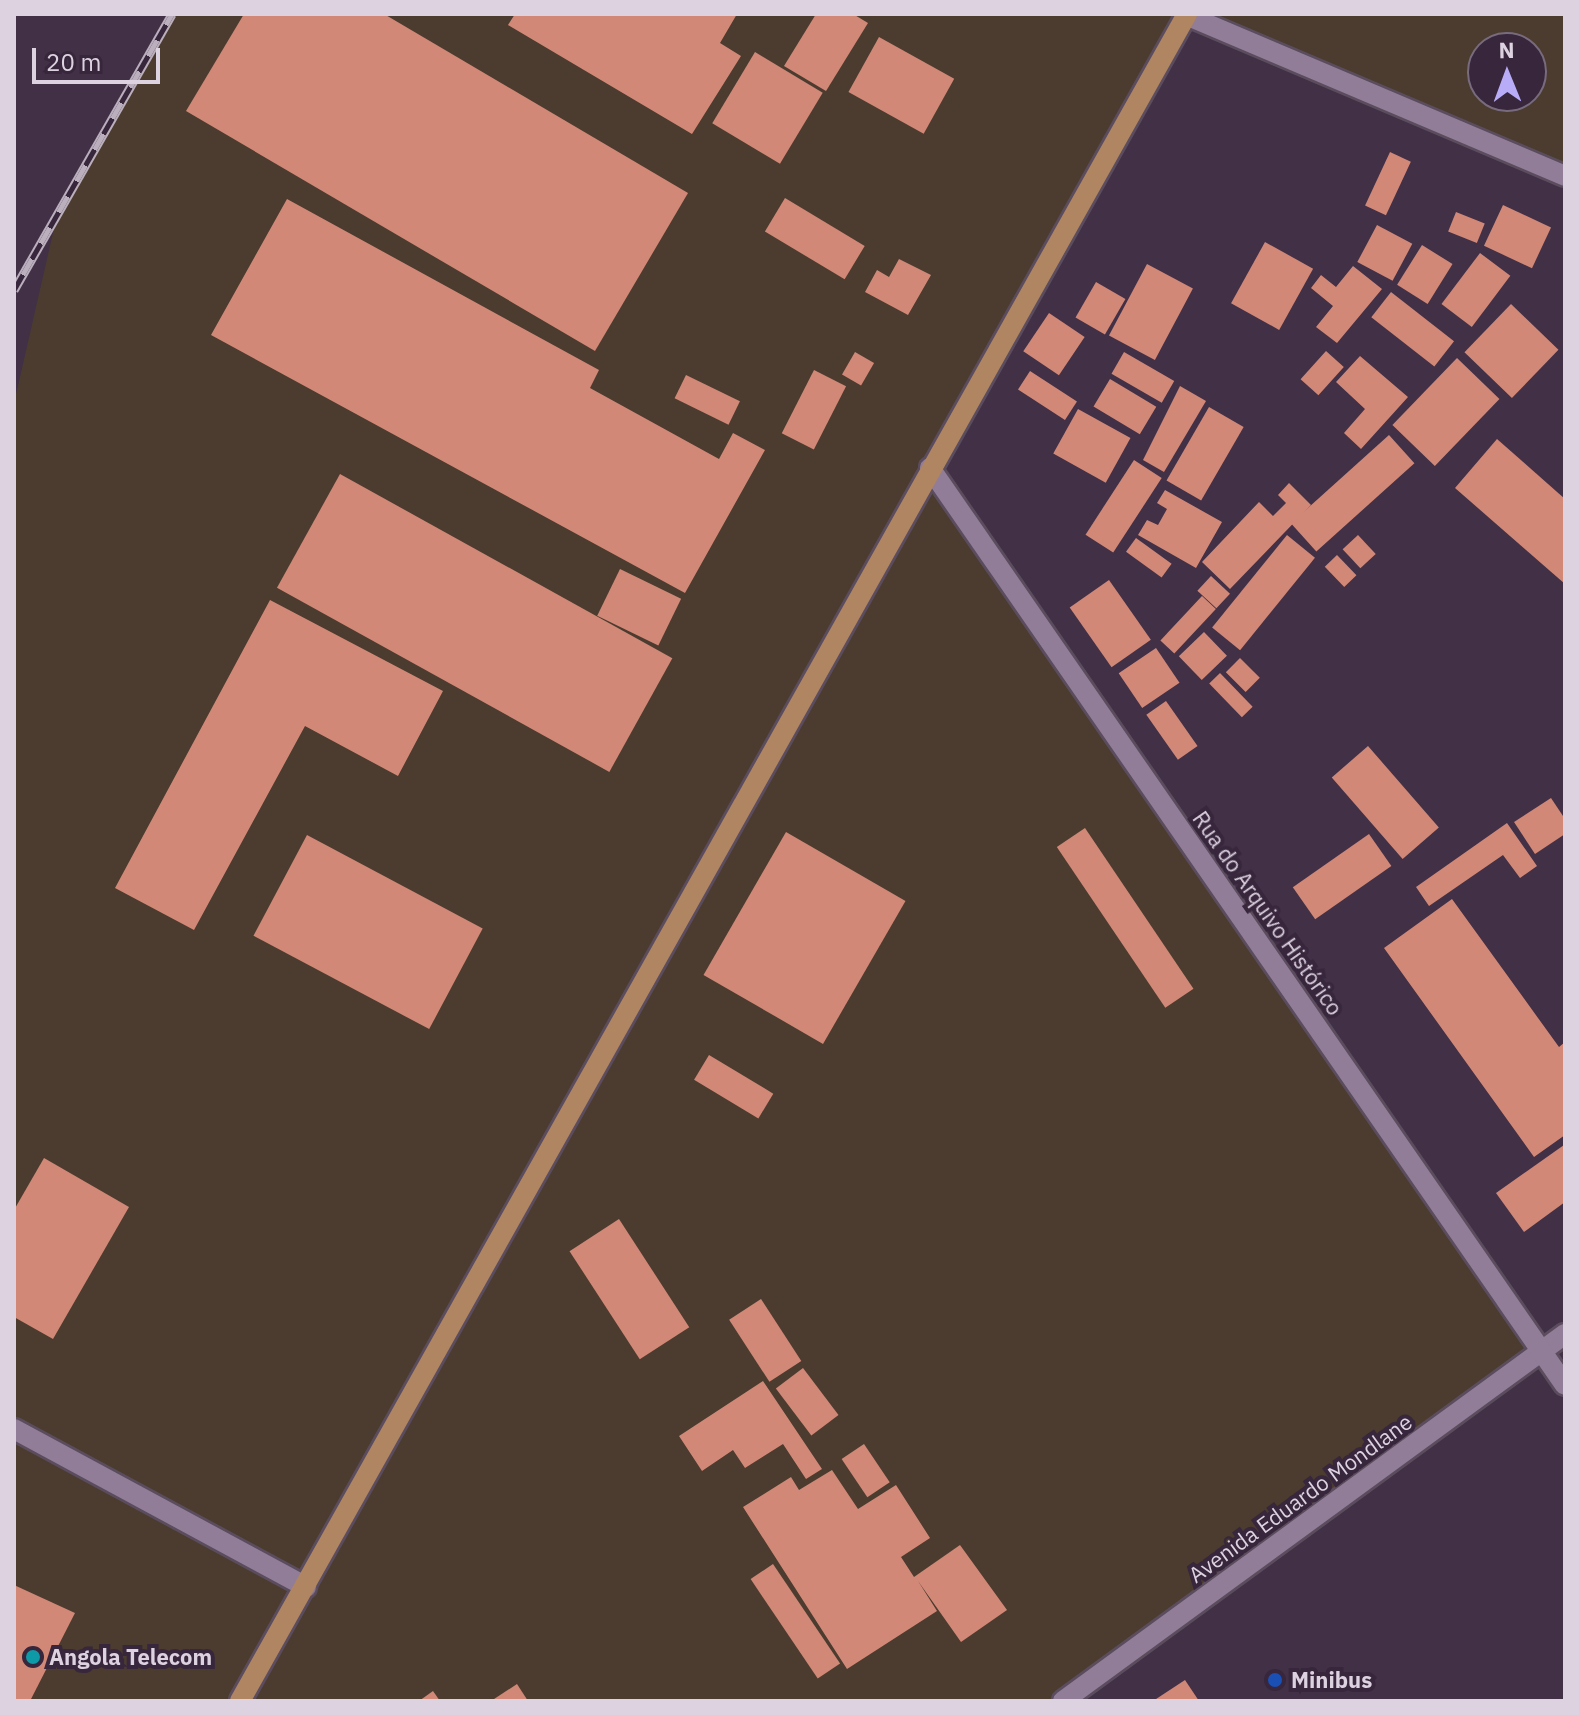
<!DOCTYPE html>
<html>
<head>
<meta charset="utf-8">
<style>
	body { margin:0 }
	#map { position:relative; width:1579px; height:1715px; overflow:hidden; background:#413046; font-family:"IBM Plex Sans",sans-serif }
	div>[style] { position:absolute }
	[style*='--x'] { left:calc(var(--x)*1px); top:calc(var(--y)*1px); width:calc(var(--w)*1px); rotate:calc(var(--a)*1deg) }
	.industrial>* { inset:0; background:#4b3c2f }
	.building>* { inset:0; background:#d28877; transform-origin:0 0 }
	.roads { filter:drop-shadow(2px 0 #5b4c5e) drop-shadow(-2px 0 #5b4c5e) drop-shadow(0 2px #5b4c5e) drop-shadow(0 -2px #5b4c5e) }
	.street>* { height:20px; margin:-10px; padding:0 10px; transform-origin:10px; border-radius:10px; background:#917d97 }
	.secondary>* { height:20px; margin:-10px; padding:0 10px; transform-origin:10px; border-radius:10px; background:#917d97 }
	.primary>* { height:20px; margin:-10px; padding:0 10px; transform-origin:10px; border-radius:10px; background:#af8562 }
	.rail>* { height:9px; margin-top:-4.5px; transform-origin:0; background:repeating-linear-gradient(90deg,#37263c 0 18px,#bbafbe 0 36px); box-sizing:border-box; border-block:2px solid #bbafbe }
	.dots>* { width:22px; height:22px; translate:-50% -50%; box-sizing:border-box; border:4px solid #37263c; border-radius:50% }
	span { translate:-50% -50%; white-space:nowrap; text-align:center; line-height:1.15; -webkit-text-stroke:8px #37263c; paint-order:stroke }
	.street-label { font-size:22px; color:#ddd2e0 }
	.poi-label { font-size:22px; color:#ddd2e0; font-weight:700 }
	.left { translate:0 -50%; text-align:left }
	.frame { position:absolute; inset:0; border:16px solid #ddd2e0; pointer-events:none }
	.north { position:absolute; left:1467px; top:32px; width:80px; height:80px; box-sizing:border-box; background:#37263c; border:2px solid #796b7e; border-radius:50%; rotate:359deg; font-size:22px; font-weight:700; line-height:32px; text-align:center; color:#ddd2e0 }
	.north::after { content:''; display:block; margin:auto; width:28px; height:36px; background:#b8abf7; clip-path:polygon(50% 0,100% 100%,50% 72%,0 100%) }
	.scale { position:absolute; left:32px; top:48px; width:128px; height:36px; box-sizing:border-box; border:4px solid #ddd2e0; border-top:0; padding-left:10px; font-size:24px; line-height:28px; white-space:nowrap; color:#ddd2e0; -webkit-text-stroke:6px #37263c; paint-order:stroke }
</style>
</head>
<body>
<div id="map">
	<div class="industrial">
		<i style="clip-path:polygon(evenodd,172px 14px,1565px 14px,1565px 176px,1186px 15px,931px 468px,1542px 1351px,1063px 1701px,14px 1701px,14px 403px,55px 224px,172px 14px,1483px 48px,1531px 48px,1531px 96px,1483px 96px,1483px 48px)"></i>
	</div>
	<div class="building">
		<i style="clip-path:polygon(244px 14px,384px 14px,688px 193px,595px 351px,186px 111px)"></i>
		<i style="clip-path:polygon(515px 14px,737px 14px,720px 43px,741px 56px,692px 134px,508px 25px)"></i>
		<i style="clip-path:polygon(816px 14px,853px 14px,868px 23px,826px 91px,784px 66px)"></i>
		<i style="left:879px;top:37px;width:86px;height:63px;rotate:29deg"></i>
		<i style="left:755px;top:52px;width:79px;height:83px;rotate:31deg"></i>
		<i style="left:1390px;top:152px;width:23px;height:59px;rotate:25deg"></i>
		<i style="left:785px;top:198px;width:93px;height:39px;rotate:31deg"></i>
		<i style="clip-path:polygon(287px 199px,599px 370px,590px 388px,719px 459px,733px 433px,765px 450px,685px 593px,211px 335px)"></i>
		<i style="left:1503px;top:205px;width:53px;height:45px;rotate:25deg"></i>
		<i style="left:1456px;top:212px;width:31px;height:21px;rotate:22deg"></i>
		<i style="left:1377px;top:225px;width:40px;height:42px;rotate:28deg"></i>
		<i style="left:1265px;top:242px;width:55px;height:70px;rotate:29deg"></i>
		<i style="left:1422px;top:245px;width:36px;height:47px;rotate:32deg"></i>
		<i style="left:1480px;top:253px;width:38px;height:64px;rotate:37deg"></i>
		<i style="clip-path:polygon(899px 259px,931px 275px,908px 315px,865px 292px,877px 270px,889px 277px)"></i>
		<i style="left:1147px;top:264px;width:52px;height:81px;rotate:28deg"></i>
		<i style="clip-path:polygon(1353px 266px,1382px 289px,1337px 343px,1316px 327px,1333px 306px,1311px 288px,1321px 275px,1336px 287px)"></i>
		<i style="left:1096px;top:282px;width:34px;height:41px;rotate:30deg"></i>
		<i style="left:1391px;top:292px;width:80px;height:32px;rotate:38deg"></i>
		<i style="left:1511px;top:304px;width:66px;height:67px;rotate:44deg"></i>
		<i style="left:1049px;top:313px;width:43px;height:46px;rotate:34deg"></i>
		<i style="left:1326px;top:351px;width:24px;height:38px;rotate:42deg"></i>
		<i style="left:855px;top:352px;width:22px;height:26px;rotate:30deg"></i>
		<i style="left:1124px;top:352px;width:58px;height:25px;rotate:30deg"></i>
		<i style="clip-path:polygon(1360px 356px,1408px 397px,1361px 449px,1344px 433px,1365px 409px,1336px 382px)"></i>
		<i style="left:1457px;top:358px;width:59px;height:93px;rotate:44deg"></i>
		<i style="left:814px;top:370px;width:36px;height:71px;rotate:27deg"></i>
		<i style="left:1030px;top:371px;width:56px;height:22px;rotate:33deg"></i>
		<i style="left:686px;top:375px;width:60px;height:26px;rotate:26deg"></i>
		<i style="left:1110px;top:379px;width:54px;height:32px;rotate:31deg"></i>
		<i style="clip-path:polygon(1180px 386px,1206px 401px,1164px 472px,1143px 460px)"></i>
		<i style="left:1209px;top:407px;width:40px;height:85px;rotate:30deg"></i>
		<i style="left:1078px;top:409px;width:60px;height:51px;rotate:29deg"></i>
		<i style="left:1389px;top:435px;width:38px;height:132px;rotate:48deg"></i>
		<i style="clip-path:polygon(1497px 439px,1565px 499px,1565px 584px,1455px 488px)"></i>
		<i style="left:1134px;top:460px;width:33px;height:89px;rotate:33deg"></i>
		<i style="left:340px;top:474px;width:380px;height:130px;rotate:29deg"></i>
		<i style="clip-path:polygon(1289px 483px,1311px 505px,1230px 589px,1202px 562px,1259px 502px,1273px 516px,1286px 503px,1278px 495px)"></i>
		<i style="clip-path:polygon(1165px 490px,1222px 522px,1196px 568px,1138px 535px,1147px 520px,1158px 525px,1167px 509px,1157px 503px)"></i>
		<i style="left:1287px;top:535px;width:36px;height:119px;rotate:39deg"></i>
		<i style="left:1358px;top:535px;width:26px;height:21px;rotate:47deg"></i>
		<i style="left:1136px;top:538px;width:44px;height:17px;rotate:36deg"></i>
		<i style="left:1337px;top:555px;width:28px;height:17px;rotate:46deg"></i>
		<i style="left:620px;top:569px;width:68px;height:52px;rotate:26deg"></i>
		<i style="left:1211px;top:576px;width:26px;height:20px;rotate:43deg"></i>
		<i style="left:1109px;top:580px;width:73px;height:48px;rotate:55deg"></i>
		<i style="left:1202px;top:596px;width:19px;height:61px;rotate:43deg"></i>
		<i style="clip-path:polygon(270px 600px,443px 691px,398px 776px,305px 726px,194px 930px,115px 888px)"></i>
		<i style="left:1204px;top:632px;width:33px;height:35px;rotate:46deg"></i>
		<i style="left:1156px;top:648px;width:42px;height:45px;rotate:56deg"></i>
		<i style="left:1240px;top:658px;width:28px;height:20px;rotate:45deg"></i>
		<i style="left:1220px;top:673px;width:47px;height:15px;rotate:46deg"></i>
		<i style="left:1166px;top:701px;width:55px;height:24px;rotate:55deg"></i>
		<i style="left:1368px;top:746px;width:108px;height:48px;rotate:49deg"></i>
		<i style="clip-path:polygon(1551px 798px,1565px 819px,1565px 834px,1535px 854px,1514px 822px)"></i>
		<i style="clip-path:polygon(1507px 823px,1537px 866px,1520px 878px,1503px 855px,1429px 906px,1416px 887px)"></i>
		<i style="left:1085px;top:828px;width:194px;height:34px;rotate:56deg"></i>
		<i style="left:786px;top:832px;width:138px;height:165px;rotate:30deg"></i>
		<i style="left:1369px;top:834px;width:39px;height:93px;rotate:55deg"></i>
		<i style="left:307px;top:835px;width:199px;height:114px;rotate:28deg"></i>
		<i style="clip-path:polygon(1452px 899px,1559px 1047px,1565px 1042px,1565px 1135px,1534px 1157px,1384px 948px)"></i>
		<i style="left:709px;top:1055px;width:75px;height:29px;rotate:31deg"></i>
		<i style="clip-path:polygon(1564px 1145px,1565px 1202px,1524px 1232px,1496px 1193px)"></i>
		<i style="clip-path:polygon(44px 1158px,129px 1207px,53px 1339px,14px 1317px,14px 1210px)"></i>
		<i style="left:619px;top:1219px;width:129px;height:59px;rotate:57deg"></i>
		<i style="left:761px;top:1299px;width:74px;height:38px;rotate:57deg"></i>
		<i style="left:803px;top:1368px;width:59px;height:34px;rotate:53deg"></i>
		<i style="clip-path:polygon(763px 1381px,822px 1469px,806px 1479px,783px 1444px,745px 1468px,733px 1450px,702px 1471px,679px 1436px)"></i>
		<i style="left:864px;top:1444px;width:46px;height:27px;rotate:56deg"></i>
		<i style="clip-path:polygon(832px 1470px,858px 1509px,896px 1485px,930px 1538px,901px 1557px,914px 1577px,960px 1545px,1007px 1610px,961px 1642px,918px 1581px,937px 1611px,847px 1669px,743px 1507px,791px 1477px,799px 1490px)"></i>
		<i style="left:773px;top:1564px;width:120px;height:27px;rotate:56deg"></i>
		<i style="clip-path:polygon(14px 1585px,75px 1613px,30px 1701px,14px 1701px)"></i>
		<i style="clip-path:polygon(1185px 1680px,1199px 1701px,1153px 1701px)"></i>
		<i style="clip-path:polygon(517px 1684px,528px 1701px,491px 1701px)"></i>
		<i style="clip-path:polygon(433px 1691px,440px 1701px,419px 1701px)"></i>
	</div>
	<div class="roads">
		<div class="street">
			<i style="--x:1186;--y:15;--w:412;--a:23"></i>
			<i style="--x:14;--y:1429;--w:332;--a:28.4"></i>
			<i style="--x:1063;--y:1701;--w:622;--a:-36.17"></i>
		</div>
		<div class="secondary">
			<i style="--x:930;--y:468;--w:1115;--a:55.3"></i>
		</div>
		<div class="primary">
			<i style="--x:240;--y:1701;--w:1935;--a:-60.69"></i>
		</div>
	</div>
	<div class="rail">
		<i style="--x:14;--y:290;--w:318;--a:-60.2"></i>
	</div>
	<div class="dots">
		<i style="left:33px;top:1657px;background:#0f9aa8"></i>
		<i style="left:1275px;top:1680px;background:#1a4fb4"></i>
	</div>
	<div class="street-label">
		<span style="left:1268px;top:913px;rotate:55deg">Rua do Arquivo Histórico</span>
		<span style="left:1300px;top:1498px;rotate:-36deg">Avenida Eduardo Mondlane</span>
	</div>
	<div class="poi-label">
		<span class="left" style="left:49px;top:1657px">Angola Telecom</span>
		<span class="left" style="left:1291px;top:1680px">Minibus</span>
	</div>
	<div class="frame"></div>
	<div class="north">N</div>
	<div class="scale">20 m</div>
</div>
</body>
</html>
